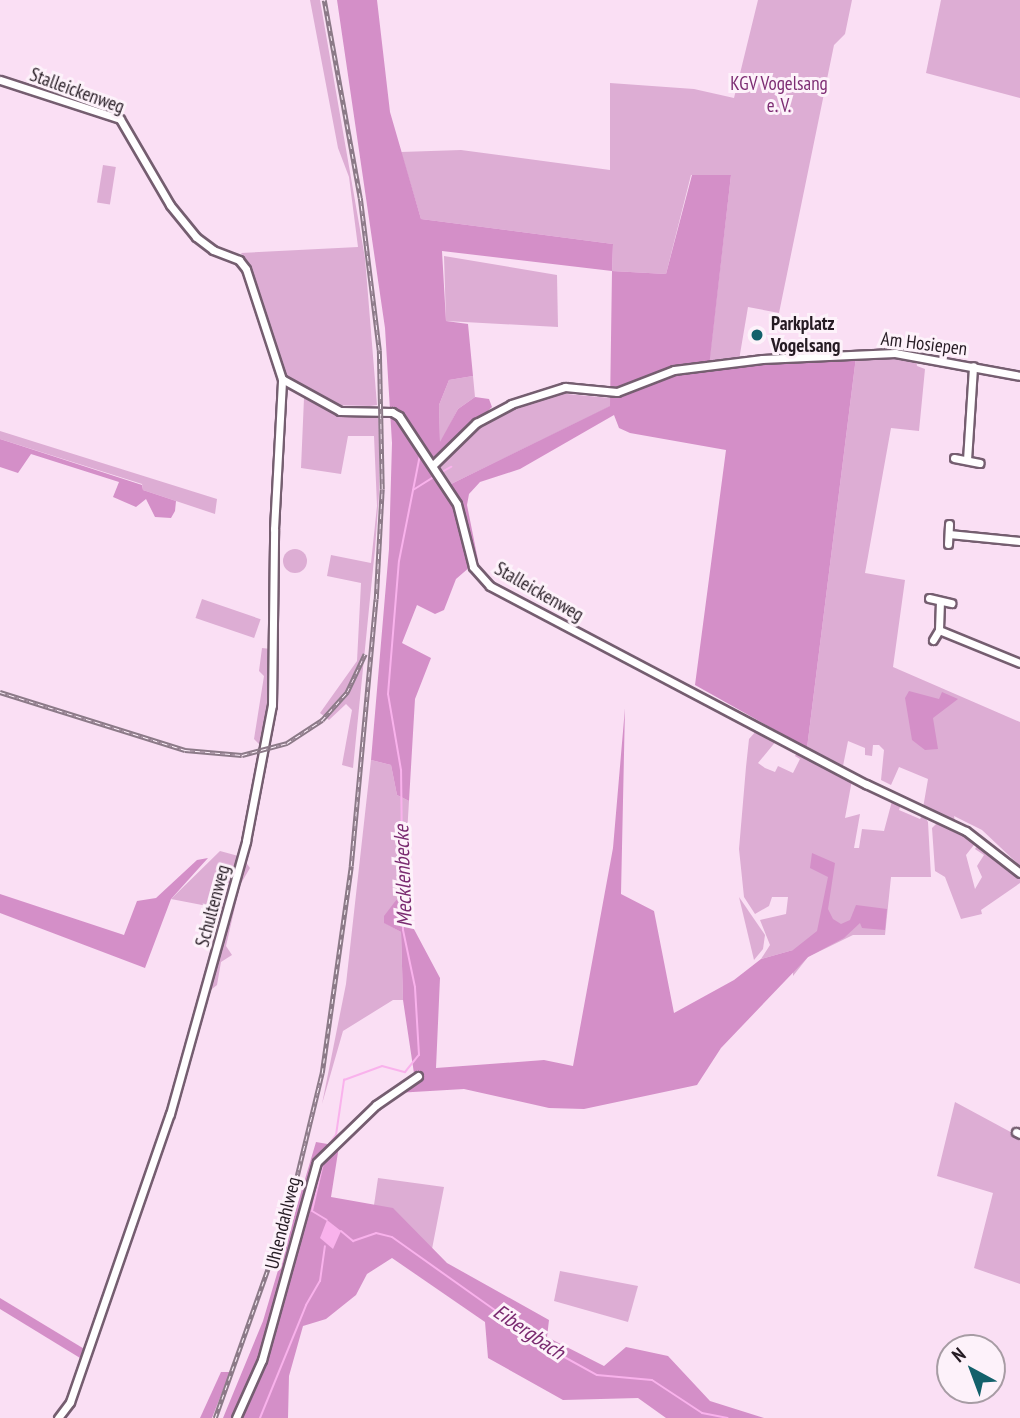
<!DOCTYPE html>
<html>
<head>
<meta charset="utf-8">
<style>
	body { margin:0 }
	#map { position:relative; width:1020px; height:1418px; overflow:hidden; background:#fadff4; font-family:"PT Sans Narrow",sans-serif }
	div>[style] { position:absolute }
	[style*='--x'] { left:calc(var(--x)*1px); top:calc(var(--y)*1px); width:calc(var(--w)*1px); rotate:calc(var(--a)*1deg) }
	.green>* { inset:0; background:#ddadd4; transform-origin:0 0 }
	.round { border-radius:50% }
	.forest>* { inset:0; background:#d48fc8 }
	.water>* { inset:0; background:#f9b2ec }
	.stream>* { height:2px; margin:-1px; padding:0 1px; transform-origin:1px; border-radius:1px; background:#f9b2ec }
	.roads { filter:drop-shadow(2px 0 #755e70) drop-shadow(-2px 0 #755e70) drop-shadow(0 2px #755e70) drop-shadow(0 -2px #755e70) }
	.minor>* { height:7px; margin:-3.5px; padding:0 3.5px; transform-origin:3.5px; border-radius:3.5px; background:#fff }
	.rail>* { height:4.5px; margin-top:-2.25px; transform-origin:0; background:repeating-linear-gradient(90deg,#fdf2fa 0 5px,#8c7a88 0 10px); box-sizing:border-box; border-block:2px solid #8c7a88 }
	.dots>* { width:19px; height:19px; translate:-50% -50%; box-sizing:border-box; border:4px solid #fdf2fa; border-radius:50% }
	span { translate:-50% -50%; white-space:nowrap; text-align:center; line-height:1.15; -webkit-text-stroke:6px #fdf2fa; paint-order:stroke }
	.park-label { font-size:19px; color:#7d2d73 }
	.street-label { font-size:19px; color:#251b23 }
	.poi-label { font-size:19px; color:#251b23; font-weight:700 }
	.left { translate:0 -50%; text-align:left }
	.water-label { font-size:21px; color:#7a2a70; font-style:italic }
	.north { position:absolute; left:936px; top:1334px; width:70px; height:70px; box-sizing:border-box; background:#fdf2fa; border:2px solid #a79ca4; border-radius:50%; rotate:319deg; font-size:19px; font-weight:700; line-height:28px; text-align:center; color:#251b23 }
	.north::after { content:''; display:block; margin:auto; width:24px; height:32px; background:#13616b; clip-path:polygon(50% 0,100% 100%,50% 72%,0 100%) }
</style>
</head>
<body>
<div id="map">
	<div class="green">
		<i style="clip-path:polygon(310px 0,320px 0,365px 258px,377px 405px,370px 406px,330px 405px,286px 377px,268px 335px,250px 264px,241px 253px,358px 247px,349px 177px,338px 148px)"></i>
		<i style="clip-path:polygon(758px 0,852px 0,845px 34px,834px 45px,779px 313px,748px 307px,739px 360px,709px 363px,731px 175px,691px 175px,666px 274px,612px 271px,613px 244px,421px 219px,401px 152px,461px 150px,610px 170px,610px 83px,694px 89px,734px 98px)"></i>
		<i style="clip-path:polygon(941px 0,1020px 0,1020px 98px,926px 73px)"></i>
		<i style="left:103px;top:165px;width:13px;height:38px;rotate:9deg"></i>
		<i style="clip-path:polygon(444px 256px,557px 275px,558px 327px,446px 321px)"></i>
		<i style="clip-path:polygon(856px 357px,916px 359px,917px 366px,925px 369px,919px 431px,891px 428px,865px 573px,905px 580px,893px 667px,1020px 722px,1020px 866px,982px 830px,954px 816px,955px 822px,923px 808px,928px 779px,899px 767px,891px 785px,881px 780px,884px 750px,879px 745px,873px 745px,872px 756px,865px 755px,865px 748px,848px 741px,843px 766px,807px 748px)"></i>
		<i style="clip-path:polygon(473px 376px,475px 397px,458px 409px,440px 444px,439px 405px,449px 380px)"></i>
		<i style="clip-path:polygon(556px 393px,611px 398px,611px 406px,449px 485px,436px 465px,460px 439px,481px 424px)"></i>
		<i style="clip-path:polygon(304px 398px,335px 412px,379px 416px,379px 494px,375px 549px,353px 768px,342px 765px,352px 710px,346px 704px,329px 720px,320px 713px,357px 661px,361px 583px,327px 576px,331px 555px,371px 563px,377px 506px,374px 436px,348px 436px,341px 474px,301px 468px)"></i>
		<i style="clip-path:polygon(0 431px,217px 499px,215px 514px,143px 490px,142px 484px,0 439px)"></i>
		<i class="round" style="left:283px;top:549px;width:24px;height:24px"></i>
		<i style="left:202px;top:599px;width:62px;height:20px;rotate:19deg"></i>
		<i style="clip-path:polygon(262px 648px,271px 649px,265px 750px,254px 739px,264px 676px,259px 671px)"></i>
		<i style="clip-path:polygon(757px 730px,777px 740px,758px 763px,765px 768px,775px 772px,778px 766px,793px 773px,800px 759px,795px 756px,798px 751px,852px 780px,845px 818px,860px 814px,854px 848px,859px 848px,862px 829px,884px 831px,892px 801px,901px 804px,899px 810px,920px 819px,923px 814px,928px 822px,931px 877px,891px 877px,885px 935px,853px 935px,808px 957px,793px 976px,793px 950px,761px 959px,770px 945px,760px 920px,786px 914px,788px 897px,772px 897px,769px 906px,755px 914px,744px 897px,739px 849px,746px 767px,749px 739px)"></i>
		<i style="clip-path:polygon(371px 760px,391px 765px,397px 795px,409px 801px,406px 851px,396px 855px,397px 899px,385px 923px,401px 932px,403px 1000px,393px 1000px,343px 1031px,322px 1104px,346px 984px)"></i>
		<i style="clip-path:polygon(939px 821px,977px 841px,966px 855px,975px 889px,982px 877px,977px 866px,984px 855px,975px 849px,979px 843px,1020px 878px,1020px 883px,981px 910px,982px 914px,961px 919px,945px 877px,935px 871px,932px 828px)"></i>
		<i style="clip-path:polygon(220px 851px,242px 857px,250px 868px,240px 885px,226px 946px,232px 955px,221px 962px,217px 985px,207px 993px,228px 910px,171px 899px)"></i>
		<i style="clip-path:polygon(739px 897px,765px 935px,763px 949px,754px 960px)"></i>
		<i style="clip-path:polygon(955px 1102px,1020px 1137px,1020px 1284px,974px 1268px,993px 1193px,937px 1176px)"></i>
		<i style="clip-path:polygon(378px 1178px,444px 1187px,432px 1249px,413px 1230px,374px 1205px)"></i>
		<i style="clip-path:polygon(560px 1271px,638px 1286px,628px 1322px,554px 1301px)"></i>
	</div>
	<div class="forest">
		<i style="clip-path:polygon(evenodd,337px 0,377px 0,390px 112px,421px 219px,613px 244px,612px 271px,666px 274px,692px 175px,731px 175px,709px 367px,856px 357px,807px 748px,695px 685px,726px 450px,630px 433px,619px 428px,614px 415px,520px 469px,480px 482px,469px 494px,467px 505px,478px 560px,456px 579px,444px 610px,435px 614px,417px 605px,402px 643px,431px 658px,415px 699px,409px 801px,397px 795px,391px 765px,371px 760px,389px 549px,392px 443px,385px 328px,337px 0,442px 251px,612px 271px,610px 406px,445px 487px,433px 463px,492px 407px,489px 399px,475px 397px,458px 409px,440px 442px,439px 405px,449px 380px,473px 376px,468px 324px,446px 321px,442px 251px)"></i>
		<i style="clip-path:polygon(0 439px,142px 485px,143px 490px,176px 501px,175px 511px,171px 518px,155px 517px,146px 499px,136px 507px,113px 497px,119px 482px,31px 454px,18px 473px,0 467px)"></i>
		<i style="clip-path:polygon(909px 691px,939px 699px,942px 692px,958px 699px,933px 718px,938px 749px,925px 750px,912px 740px,905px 698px)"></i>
		<i style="clip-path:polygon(625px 708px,621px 894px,654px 911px,674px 1013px,734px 980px,761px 959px,793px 950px,817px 931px,828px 877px,810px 868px,812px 853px,835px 863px,828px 909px,833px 919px,841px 924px,850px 920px,856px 905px,887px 909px,885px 930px,862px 928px,860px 923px,844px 938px,808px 957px,721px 1048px,697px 1085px,584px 1109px,549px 1108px,464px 1089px,396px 1093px,415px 1080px,403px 1000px,401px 932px,384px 923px,384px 916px,397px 899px,396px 855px,406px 851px,407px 916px,440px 978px,436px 1068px,544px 1060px,573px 1066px,613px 848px)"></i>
		<i style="clip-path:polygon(208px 858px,171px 899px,145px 968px,0 913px,0 894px,124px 935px,137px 901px,156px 898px,197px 860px)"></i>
		<i style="clip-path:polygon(316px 1142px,339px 1146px,331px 1197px,393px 1208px,447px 1263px,549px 1320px,547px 1337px,604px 1366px,626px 1347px,668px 1356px,710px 1401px,764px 1418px,666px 1418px,638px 1398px,563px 1400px,488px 1358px,485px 1322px,392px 1258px,367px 1274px,356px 1295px,326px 1319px,303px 1326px,289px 1376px,288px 1418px,223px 1418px,263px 1321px)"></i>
		<i style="clip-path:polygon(0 1298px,86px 1350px,85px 1361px,0 1309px)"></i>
		<i style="clip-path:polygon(221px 1372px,230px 1372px,212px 1418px,200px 1418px)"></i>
	</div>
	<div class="water">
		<i style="clip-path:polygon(327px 1220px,341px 1231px,333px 1249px,320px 1238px)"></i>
	</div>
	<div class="stream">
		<i style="--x:440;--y:473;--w:13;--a:-29"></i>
		<i style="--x:413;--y:490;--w:26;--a:-32"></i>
		<i style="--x:322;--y:1154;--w:24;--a:-54"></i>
		<i style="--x:336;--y:1135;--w:56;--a:-81.7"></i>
		<i style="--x:344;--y:1080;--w:40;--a:-20.2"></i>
		<i style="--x:382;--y:1066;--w:24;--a:15"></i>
		<i style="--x:405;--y:1072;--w:22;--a:-51"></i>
		<i style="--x:419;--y:1055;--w:68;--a:-93.4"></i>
		<i style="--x:415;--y:987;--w:58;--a:-101.9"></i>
		<i style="--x:403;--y:930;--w:160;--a:-90.7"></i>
		<i style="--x:401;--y:770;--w:77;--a:-99.7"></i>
		<i style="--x:388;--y:694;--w:133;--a:-85.3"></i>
		<i style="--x:399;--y:561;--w:108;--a:-78.8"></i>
		<i style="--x:324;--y:1159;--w:53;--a:103"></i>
		<i style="--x:312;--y:1211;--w:17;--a:31"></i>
		<i style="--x:341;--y:1231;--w:16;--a:40"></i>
		<i style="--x:353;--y:1241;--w:24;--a:-19"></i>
		<i style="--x:376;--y:1233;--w:16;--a:14"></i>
		<i style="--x:392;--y:1237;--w:191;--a:35.4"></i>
		<i style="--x:548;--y:1348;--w:56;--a:28.9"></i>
		<i style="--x:597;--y:1375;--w:55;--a:5.2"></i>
		<i style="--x:652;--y:1380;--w:60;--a:33.4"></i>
		<i style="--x:702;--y:1413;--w:26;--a:11"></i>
		<i style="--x:260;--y:1418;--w:122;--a:-67.8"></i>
		<i style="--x:306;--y:1305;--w:28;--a:-60"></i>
		<i style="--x:320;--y:1281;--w:35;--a:-82"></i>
	</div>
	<div class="roads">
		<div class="minor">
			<i style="--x:0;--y:80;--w:126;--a:18"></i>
			<i style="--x:120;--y:119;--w:99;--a:59.8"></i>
			<i style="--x:170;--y:205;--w:41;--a:50.9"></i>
			<i style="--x:196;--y:237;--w:21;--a:37"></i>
			<i style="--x:213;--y:250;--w:28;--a:21"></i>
			<i style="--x:239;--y:260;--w:11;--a:52"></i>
			<i style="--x:246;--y:269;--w:116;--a:71.9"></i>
			<i style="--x:282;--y:379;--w:66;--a:28.9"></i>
			<i style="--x:340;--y:411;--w:52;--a:1.1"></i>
			<i style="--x:392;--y:412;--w:8;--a:30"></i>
			<i style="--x:399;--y:416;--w:105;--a:56.6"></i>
			<i style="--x:457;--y:504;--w:65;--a:75.7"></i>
			<i style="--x:473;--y:567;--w:25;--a:48"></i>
			<i style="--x:490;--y:586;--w:425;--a:27.8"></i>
			<i style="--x:866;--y:784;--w:110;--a:25.2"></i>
			<i style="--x:966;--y:831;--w:68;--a:37.9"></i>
			<i style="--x:954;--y:458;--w:26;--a:11"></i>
			<i style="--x:967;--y:460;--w:94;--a:-86.3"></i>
			<i style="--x:434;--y:464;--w:59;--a:-44.3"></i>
			<i style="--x:476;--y:423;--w:40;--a:-28"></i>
			<i style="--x:511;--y:404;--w:57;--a:-17.5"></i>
			<i style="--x:565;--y:387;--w:52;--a:5.5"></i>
			<i style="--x:617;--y:392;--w:61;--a:-21.1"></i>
			<i style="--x:674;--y:370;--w:89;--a:-7.1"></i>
			<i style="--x:762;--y:359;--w:133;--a:-2.6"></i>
			<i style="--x:895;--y:353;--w:127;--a:10.4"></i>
			<i style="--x:949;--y:534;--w:71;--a:5.6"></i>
			<i style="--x:948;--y:544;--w:20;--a:-87"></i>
			<i style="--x:929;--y:598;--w:23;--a:13"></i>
			<i style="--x:940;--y:601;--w:29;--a:92"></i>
			<i style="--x:939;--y:630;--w:87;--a:22.2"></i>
			<i style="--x:933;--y:640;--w:12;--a:-59"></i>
			<i style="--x:1016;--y:1132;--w:4;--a:27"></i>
			<i style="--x:58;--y:1418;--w:20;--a:-53"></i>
			<i style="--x:70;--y:1402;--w:305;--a:-70.9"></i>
			<i style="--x:170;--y:1114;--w:283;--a:-74.4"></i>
			<i style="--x:246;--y:841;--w:138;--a:-79.2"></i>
			<i style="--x:272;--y:705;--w:176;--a:-89.3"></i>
			<i style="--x:274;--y:529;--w:150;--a:-86.9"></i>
			<i style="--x:236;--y:1418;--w:64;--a:-65.9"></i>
			<i style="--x:262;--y:1360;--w:205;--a:-74.5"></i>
			<i style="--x:317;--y:1162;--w:82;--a:-44"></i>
			<i style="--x:376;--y:1105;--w:51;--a:-34.6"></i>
		</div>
	</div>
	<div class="rail">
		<i style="--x:0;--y:692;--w:194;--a:17.4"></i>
		<i style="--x:185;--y:750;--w:57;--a:5"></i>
		<i style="--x:242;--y:755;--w:47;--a:-14.9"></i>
		<i style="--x:287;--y:743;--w:42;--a:-33.3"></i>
		<i style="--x:322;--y:720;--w:38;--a:-48"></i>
		<i style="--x:347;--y:692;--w:42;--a:-64.7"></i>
		<i style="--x:215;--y:1418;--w:222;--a:-70.5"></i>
		<i style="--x:289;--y:1209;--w:140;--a:-76.4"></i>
		<i style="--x:322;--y:1073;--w:209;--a:-82"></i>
		<i style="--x:351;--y:866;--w:268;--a:-84.7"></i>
		<i style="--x:376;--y:599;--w:110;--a:-86.9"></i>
		<i style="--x:382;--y:489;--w:139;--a:-91.2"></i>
		<i style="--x:379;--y:350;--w:153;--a:-97.1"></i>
		<i style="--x:360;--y:198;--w:201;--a:-100.3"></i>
	</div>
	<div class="dots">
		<i style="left:757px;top:335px;background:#13616b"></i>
	</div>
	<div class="park-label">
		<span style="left:779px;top:95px">KGV Vogelsang<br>e. V.</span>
	</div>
	<div class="street-label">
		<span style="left:77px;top:91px;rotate:20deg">Stalleickenweg</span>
		<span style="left:924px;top:344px;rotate:7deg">Am Hosiepen</span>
		<span style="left:539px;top:592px;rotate:30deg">Stalleickenweg</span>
		<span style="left:213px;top:906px;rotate:-75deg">Schultenweg</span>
		<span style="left:283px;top:1223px;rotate:-76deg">Uhlendahlweg</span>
	</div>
	<div class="poi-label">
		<span class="left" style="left:771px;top:335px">Parkplatz<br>Vogelsang</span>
	</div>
	<div class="water-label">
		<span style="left:403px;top:876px;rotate:-92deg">Mecklenbecke</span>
		<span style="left:529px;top:1332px;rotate:34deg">Eibergbach</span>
	</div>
	<div class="north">N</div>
</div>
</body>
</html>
